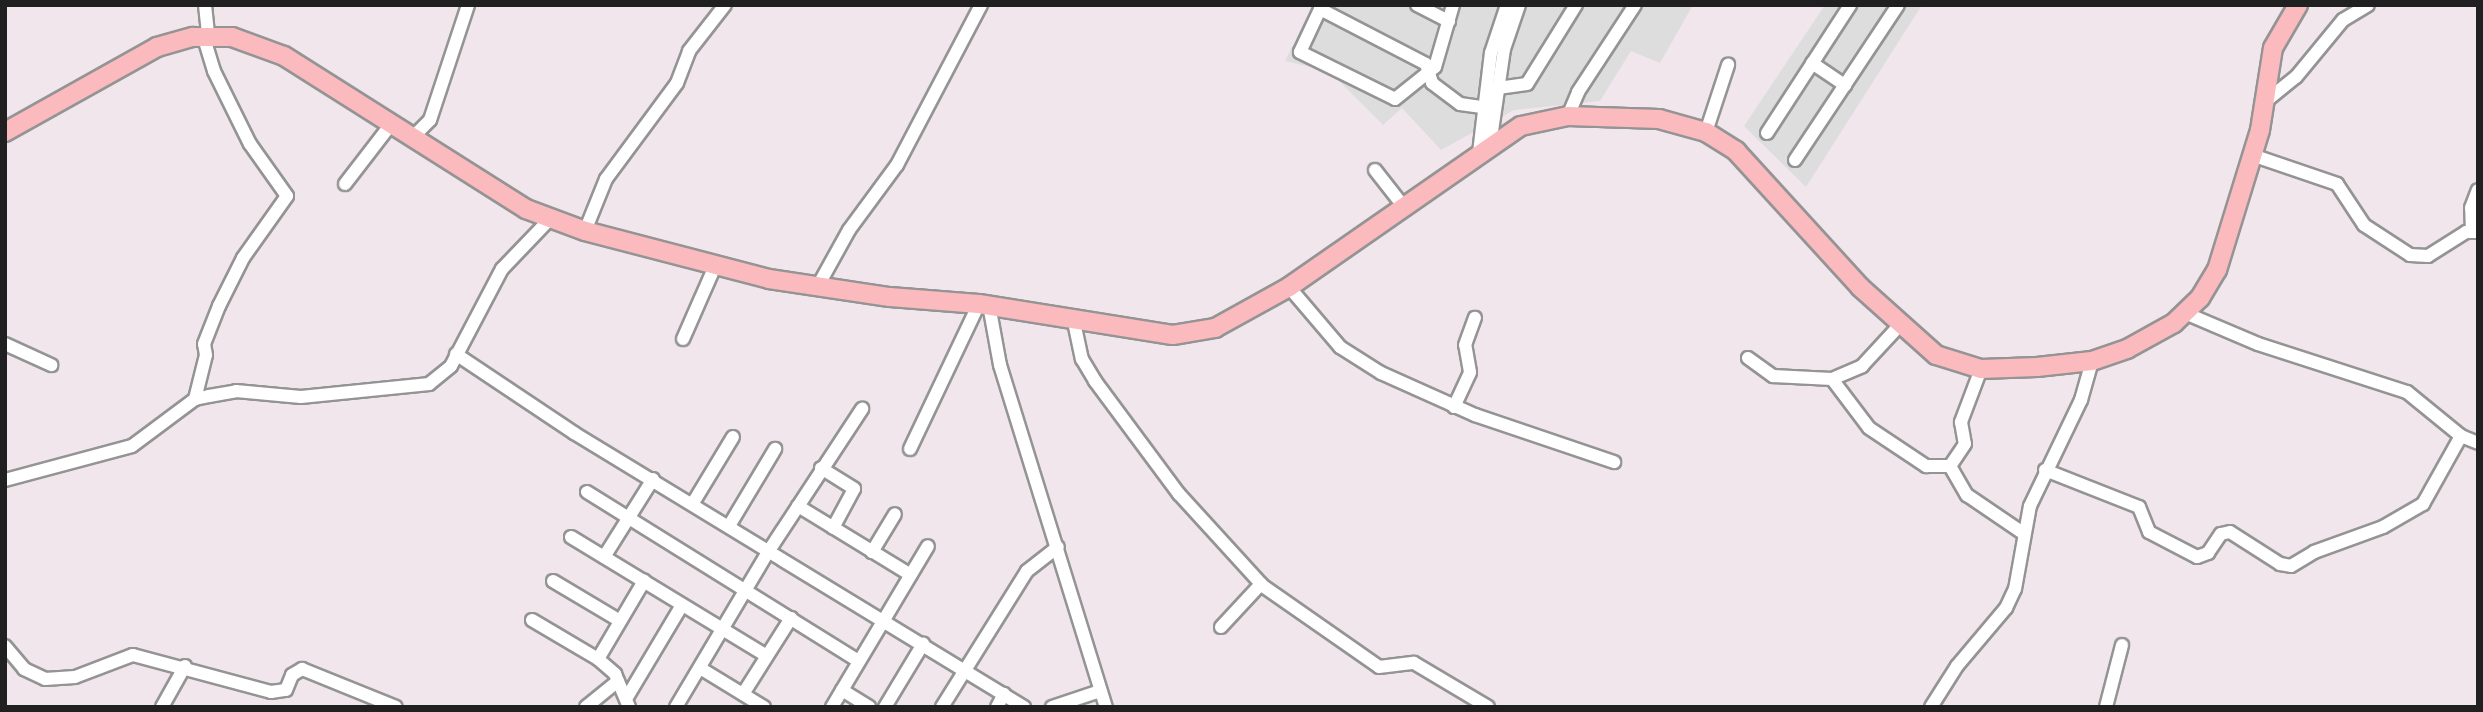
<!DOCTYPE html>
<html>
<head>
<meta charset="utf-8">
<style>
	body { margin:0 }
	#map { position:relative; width:2483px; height:712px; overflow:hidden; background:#f1e6eb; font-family:Arial,sans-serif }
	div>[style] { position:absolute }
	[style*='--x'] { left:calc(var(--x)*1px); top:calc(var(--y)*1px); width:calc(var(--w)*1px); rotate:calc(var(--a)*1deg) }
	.residential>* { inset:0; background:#deddde }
	.roads { filter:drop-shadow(2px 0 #949494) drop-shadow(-2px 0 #949494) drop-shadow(0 2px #949494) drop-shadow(0 -2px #949494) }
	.street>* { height:12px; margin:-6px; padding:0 6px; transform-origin:6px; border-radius:6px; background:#fff }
	.secondary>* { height:18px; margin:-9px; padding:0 9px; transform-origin:9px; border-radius:9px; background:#fbbabe }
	span { translate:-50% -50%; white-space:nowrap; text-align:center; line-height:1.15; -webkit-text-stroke:6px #fff; paint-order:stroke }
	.frame { position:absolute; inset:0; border:7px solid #202020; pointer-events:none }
</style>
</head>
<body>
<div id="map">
	<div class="residential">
		<i style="clip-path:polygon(1313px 5px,1693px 5px,1660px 63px,1631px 51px,1600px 101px,1514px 110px,1441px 150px,1402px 108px,1383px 125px,1329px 71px,1285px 61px)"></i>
		<i style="clip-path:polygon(1825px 5px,1922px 5px,1806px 187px,1744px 126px)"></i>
	</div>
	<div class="roads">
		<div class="street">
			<i style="--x:205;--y:5;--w:30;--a:84"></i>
			<i style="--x:1322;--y:5;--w:52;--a:115.1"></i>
			<i style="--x:1300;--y:52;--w:106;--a:26.3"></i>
			<i style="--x:1395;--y:99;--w:51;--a:-38.7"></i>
			<i style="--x:1435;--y:67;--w:65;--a:-73.8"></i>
			<i style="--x:1417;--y:5;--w:36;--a:27"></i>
			<i style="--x:1320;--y:9;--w:119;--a:27.4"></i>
			<i style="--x:1426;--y:64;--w:20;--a:72"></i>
			<i style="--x:1432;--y:83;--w:35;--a:37"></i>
			<i style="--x:1460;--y:104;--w:35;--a:8"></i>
			<i style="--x:1812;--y:63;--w:40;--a:34"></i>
			<i style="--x:1498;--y:88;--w:29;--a:-8"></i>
			<i style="--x:1527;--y:84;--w:93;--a:-58.2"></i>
			<i style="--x:2266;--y:101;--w:38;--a:-39"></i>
			<i style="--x:2296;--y:77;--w:74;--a:-50.5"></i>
			<i style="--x:2343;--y:20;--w:29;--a:-31"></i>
			<i style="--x:1568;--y:116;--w:26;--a:-67"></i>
			<i style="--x:1578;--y:92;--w:104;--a:-56.8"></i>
			<i style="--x:1706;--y:132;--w:71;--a:-71.8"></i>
			<i style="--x:1767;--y:133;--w:153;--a:-57"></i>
			<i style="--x:413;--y:137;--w:24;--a:-45"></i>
			<i style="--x:430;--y:120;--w:121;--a:-71.7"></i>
			<i style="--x:1490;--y:145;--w:97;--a:-81.7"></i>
			<i style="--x:1504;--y:49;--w:46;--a:-71.2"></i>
			<i style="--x:1479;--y:153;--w:101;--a:-83.2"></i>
			<i style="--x:1491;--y:53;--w:51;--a:-71.6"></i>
			<i style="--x:2252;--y:155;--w:90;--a:18.8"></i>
			<i style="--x:2337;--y:184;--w:49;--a:56.6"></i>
			<i style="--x:2364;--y:225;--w:55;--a:33.1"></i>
			<i style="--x:2410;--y:255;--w:18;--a:3"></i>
			<i style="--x:2428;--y:256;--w:45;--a:-32.3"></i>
			<i style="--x:2466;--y:232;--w:12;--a:0"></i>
			<i style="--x:1795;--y:160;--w:186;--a:-56.4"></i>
			<i style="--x:1375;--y:170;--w:47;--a:51.9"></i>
			<i style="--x:345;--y:184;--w:77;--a:-52.4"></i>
			<i style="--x:585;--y:231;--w:56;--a:-68"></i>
			<i style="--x:606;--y:179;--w:119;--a:-53.5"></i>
			<i style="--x:677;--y:83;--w:34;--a:-69"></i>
			<i style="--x:689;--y:51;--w:58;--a:-52"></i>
			<i style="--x:2472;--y:232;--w:24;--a:-92"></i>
			<i style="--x:2471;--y:208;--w:19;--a:-69"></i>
			<i style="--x:818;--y:286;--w:64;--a:-61"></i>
			<i style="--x:849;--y:230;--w:81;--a:-53.6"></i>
			<i style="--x:897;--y:165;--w:181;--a:-62.3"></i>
			<i style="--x:1289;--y:287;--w:79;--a:49.6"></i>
			<i style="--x:1340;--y:347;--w:49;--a:32.4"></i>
			<i style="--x:1381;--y:373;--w:103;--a:24.1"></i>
			<i style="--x:1475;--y:415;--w:147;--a:18.7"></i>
			<i style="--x:989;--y:305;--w:61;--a:79.6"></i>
			<i style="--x:1000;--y:365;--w:358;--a:72.8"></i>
			<i style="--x:2185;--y:313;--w:79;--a:23"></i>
			<i style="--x:2258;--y:344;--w:157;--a:17.9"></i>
			<i style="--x:2407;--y:392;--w:70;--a:39.2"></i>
			<i style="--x:2461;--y:436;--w:18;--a:22"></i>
			<i style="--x:1074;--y:322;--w:38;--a:78"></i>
			<i style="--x:1082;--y:359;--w:26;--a:59"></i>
			<i style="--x:1095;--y:381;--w:141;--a:53.4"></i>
			<i style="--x:1179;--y:494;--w:125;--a:47.6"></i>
			<i style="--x:1263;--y:586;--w:141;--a:34.9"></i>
			<i style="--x:1379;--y:667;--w:35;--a:-7"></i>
			<i style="--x:1414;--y:663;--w:86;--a:30.7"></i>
			<i style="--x:683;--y:339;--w:80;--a:-66.3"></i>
			<i style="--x:5;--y:344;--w:51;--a:24.5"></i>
			<i style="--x:456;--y:354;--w:142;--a:33.8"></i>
			<i style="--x:574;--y:433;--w:527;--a:31.34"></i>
			<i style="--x:1748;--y:358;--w:31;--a:36"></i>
			<i style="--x:1773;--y:376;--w:59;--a:2.9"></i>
			<i style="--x:1832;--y:379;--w:33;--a:-23"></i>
			<i style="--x:1862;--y:366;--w:56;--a:-47.2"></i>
			<i style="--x:1981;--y:369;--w:57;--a:110.7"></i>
			<i style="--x:1961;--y:422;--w:22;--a:80"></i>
			<i style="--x:1965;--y:444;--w:27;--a:124"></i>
			<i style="--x:1950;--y:466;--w:34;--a:60"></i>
			<i style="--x:1967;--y:495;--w:68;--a:34.2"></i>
			<i style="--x:1832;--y:379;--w:61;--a:52.9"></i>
			<i style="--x:1869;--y:428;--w:69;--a:33.7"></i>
			<i style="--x:1926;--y:466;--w:24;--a:0"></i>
			<i style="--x:195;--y:399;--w:45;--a:-76"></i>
			<i style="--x:206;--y:355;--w:11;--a:-100"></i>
			<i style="--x:204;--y:344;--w:41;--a:-68.5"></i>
			<i style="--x:219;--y:306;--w:54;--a:-63.4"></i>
			<i style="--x:243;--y:258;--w:76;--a:-54.6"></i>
			<i style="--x:287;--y:196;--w:64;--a:-125.4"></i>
			<i style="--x:250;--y:144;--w:81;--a:-116.3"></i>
			<i style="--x:214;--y:71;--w:37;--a:-107"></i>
			<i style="--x:1454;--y:407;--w:38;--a:-65"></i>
			<i style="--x:1470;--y:372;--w:27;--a:-100"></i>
			<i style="--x:1465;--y:345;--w:29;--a:-70"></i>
			<i style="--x:910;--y:449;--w:161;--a:-64.6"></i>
			<i style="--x:821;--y:468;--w:39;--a:32"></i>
			<i style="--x:854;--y:489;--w:44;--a:118.3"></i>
			<i style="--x:2045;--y:470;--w:101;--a:21.5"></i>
			<i style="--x:2139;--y:507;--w:27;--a:68"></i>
			<i style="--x:2149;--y:532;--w:54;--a:27.5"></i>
			<i style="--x:2197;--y:557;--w:12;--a:-20"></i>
			<i style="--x:2208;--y:553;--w:23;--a:-56"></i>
			<i style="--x:2221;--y:534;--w:9;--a:-13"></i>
			<i style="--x:2230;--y:532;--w:59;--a:32.6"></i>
			<i style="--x:2280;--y:564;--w:11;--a:10"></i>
			<i style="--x:2291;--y:566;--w:27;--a:-31"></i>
			<i style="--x:2314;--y:552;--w:73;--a:-19.9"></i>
			<i style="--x:2383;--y:527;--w:46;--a:-29.9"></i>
			<i style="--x:2423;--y:504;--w:78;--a:-60.8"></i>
			<i style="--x:5;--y:480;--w:131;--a:-15"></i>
			<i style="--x:132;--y:446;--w:79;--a:-36.7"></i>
			<i style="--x:195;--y:399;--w:14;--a:-12"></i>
			<i style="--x:209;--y:396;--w:27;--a:-10"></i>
			<i style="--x:236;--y:391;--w:65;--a:5.3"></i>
			<i style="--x:301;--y:397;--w:129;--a:-5.8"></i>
			<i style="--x:429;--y:384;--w:28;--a:-39"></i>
			<i style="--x:451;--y:366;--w:110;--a:-62.3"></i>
			<i style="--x:502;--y:269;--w:68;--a:-46.2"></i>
			<i style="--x:587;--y:492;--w:320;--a:31.9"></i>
			<i style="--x:693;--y:503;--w:77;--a:-58.8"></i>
			<i style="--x:798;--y:506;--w:132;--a:31.4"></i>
			<i style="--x:729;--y:526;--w:90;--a:-59.1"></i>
			<i style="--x:571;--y:537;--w:229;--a:31.3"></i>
			<i style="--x:872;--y:552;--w:44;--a:-58.8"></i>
			<i style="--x:604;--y:557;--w:92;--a:-57.9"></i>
			<i style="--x:553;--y:581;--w:78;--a:30.8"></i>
			<i style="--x:532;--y:620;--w:77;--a:30.6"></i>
			<i style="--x:598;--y:659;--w:23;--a:41"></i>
			<i style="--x:615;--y:674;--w:36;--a:67"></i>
			<i style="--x:1221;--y:627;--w:59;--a:-47.1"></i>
			<i style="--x:5;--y:646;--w:30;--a:50"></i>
			<i style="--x:24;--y:669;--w:23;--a:25"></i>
			<i style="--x:45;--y:679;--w:30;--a:-4"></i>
			<i style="--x:75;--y:677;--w:62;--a:-20.8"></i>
			<i style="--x:133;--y:655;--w:143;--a:15"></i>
			<i style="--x:271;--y:692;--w:15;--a:-8"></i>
			<i style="--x:286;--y:690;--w:16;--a:-68"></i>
			<i style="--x:292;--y:675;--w:12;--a:-31"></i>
			<i style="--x:302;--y:669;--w:101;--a:22"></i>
			<i style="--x:598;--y:659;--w:91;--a:-59.5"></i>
			<i style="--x:700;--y:668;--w:75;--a:31.4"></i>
			<i style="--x:842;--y:690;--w:32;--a:32"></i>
			<i style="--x:743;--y:694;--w:90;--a:-57.7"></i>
			<i style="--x:626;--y:699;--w:109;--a:-59.2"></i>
			<i style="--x:162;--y:707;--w:47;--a:-60.7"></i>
			<i style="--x:586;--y:707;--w:41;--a:-39.1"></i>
			<i style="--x:676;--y:707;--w:184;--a:-59.3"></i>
			<i style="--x:770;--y:549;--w:168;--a:-56.7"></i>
			<i style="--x:832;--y:707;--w:187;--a:-59.2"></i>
			<i style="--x:885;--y:707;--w:74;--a:-58.9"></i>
			<i style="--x:942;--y:707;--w:160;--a:-58"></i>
			<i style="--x:1027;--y:571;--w:39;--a:-38"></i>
			<i style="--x:997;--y:707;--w:15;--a:-62"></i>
			<i style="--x:1052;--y:707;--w:51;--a:-18.4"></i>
			<i style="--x:1931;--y:707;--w:49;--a:-57.6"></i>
			<i style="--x:1957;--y:666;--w:76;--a:-49.8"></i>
			<i style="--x:2006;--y:608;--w:21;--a:-65"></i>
			<i style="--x:2015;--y:589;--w:84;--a:-79.8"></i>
			<i style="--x:2030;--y:506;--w:118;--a:-64.3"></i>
			<i style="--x:2081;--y:400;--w:41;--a:-74.2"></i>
			<i style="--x:2106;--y:707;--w:64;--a:-75.5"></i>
		</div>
		<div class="secondary">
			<i style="--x:5;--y:132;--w:174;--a:-29.2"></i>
			<i style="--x:157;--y:47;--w:37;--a:-16"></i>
			<i style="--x:193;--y:37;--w:39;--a:0"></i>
			<i style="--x:232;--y:37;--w:55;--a:20.1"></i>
			<i style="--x:284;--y:56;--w:286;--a:32.3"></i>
			<i style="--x:526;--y:209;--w:63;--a:20.4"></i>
			<i style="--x:585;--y:231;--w:190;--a:14.6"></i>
			<i style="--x:769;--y:279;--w:122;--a:8.5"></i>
			<i style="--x:890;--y:297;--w:89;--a:4.5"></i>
			<i style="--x:979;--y:304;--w:196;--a:9.1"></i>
			<i style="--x:1173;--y:335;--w:43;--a:-9.5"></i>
			<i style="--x:1215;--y:328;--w:85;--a:-29"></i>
			<i style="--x:1289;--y:287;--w:282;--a:-34.8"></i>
			<i style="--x:1521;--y:126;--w:48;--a:-12"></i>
			<i style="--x:1568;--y:116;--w:91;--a:1.9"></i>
			<i style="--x:1659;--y:119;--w:49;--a:15.5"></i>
			<i style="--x:1706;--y:132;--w:36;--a:32"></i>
			<i style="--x:1736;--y:151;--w:184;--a:47.6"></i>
			<i style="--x:1860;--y:287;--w:102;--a:41.8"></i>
			<i style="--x:1936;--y:355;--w:47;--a:17.3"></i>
			<i style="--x:1981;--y:369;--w:56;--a:-2"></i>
			<i style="--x:2037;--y:367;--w:55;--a:-6.2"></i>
			<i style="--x:2092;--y:361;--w:37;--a:-19"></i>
			<i style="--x:2127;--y:349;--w:54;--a:-29"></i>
			<i style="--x:2174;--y:323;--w:36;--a:-44"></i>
			<i style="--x:2200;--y:298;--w:33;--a:-59"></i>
			<i style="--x:2217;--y:270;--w:146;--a:-72.9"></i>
			<i style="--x:2260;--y:130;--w:83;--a:-81"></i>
			<i style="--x:2273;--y:48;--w:50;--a:-59.8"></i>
		</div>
	</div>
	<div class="frame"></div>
</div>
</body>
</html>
